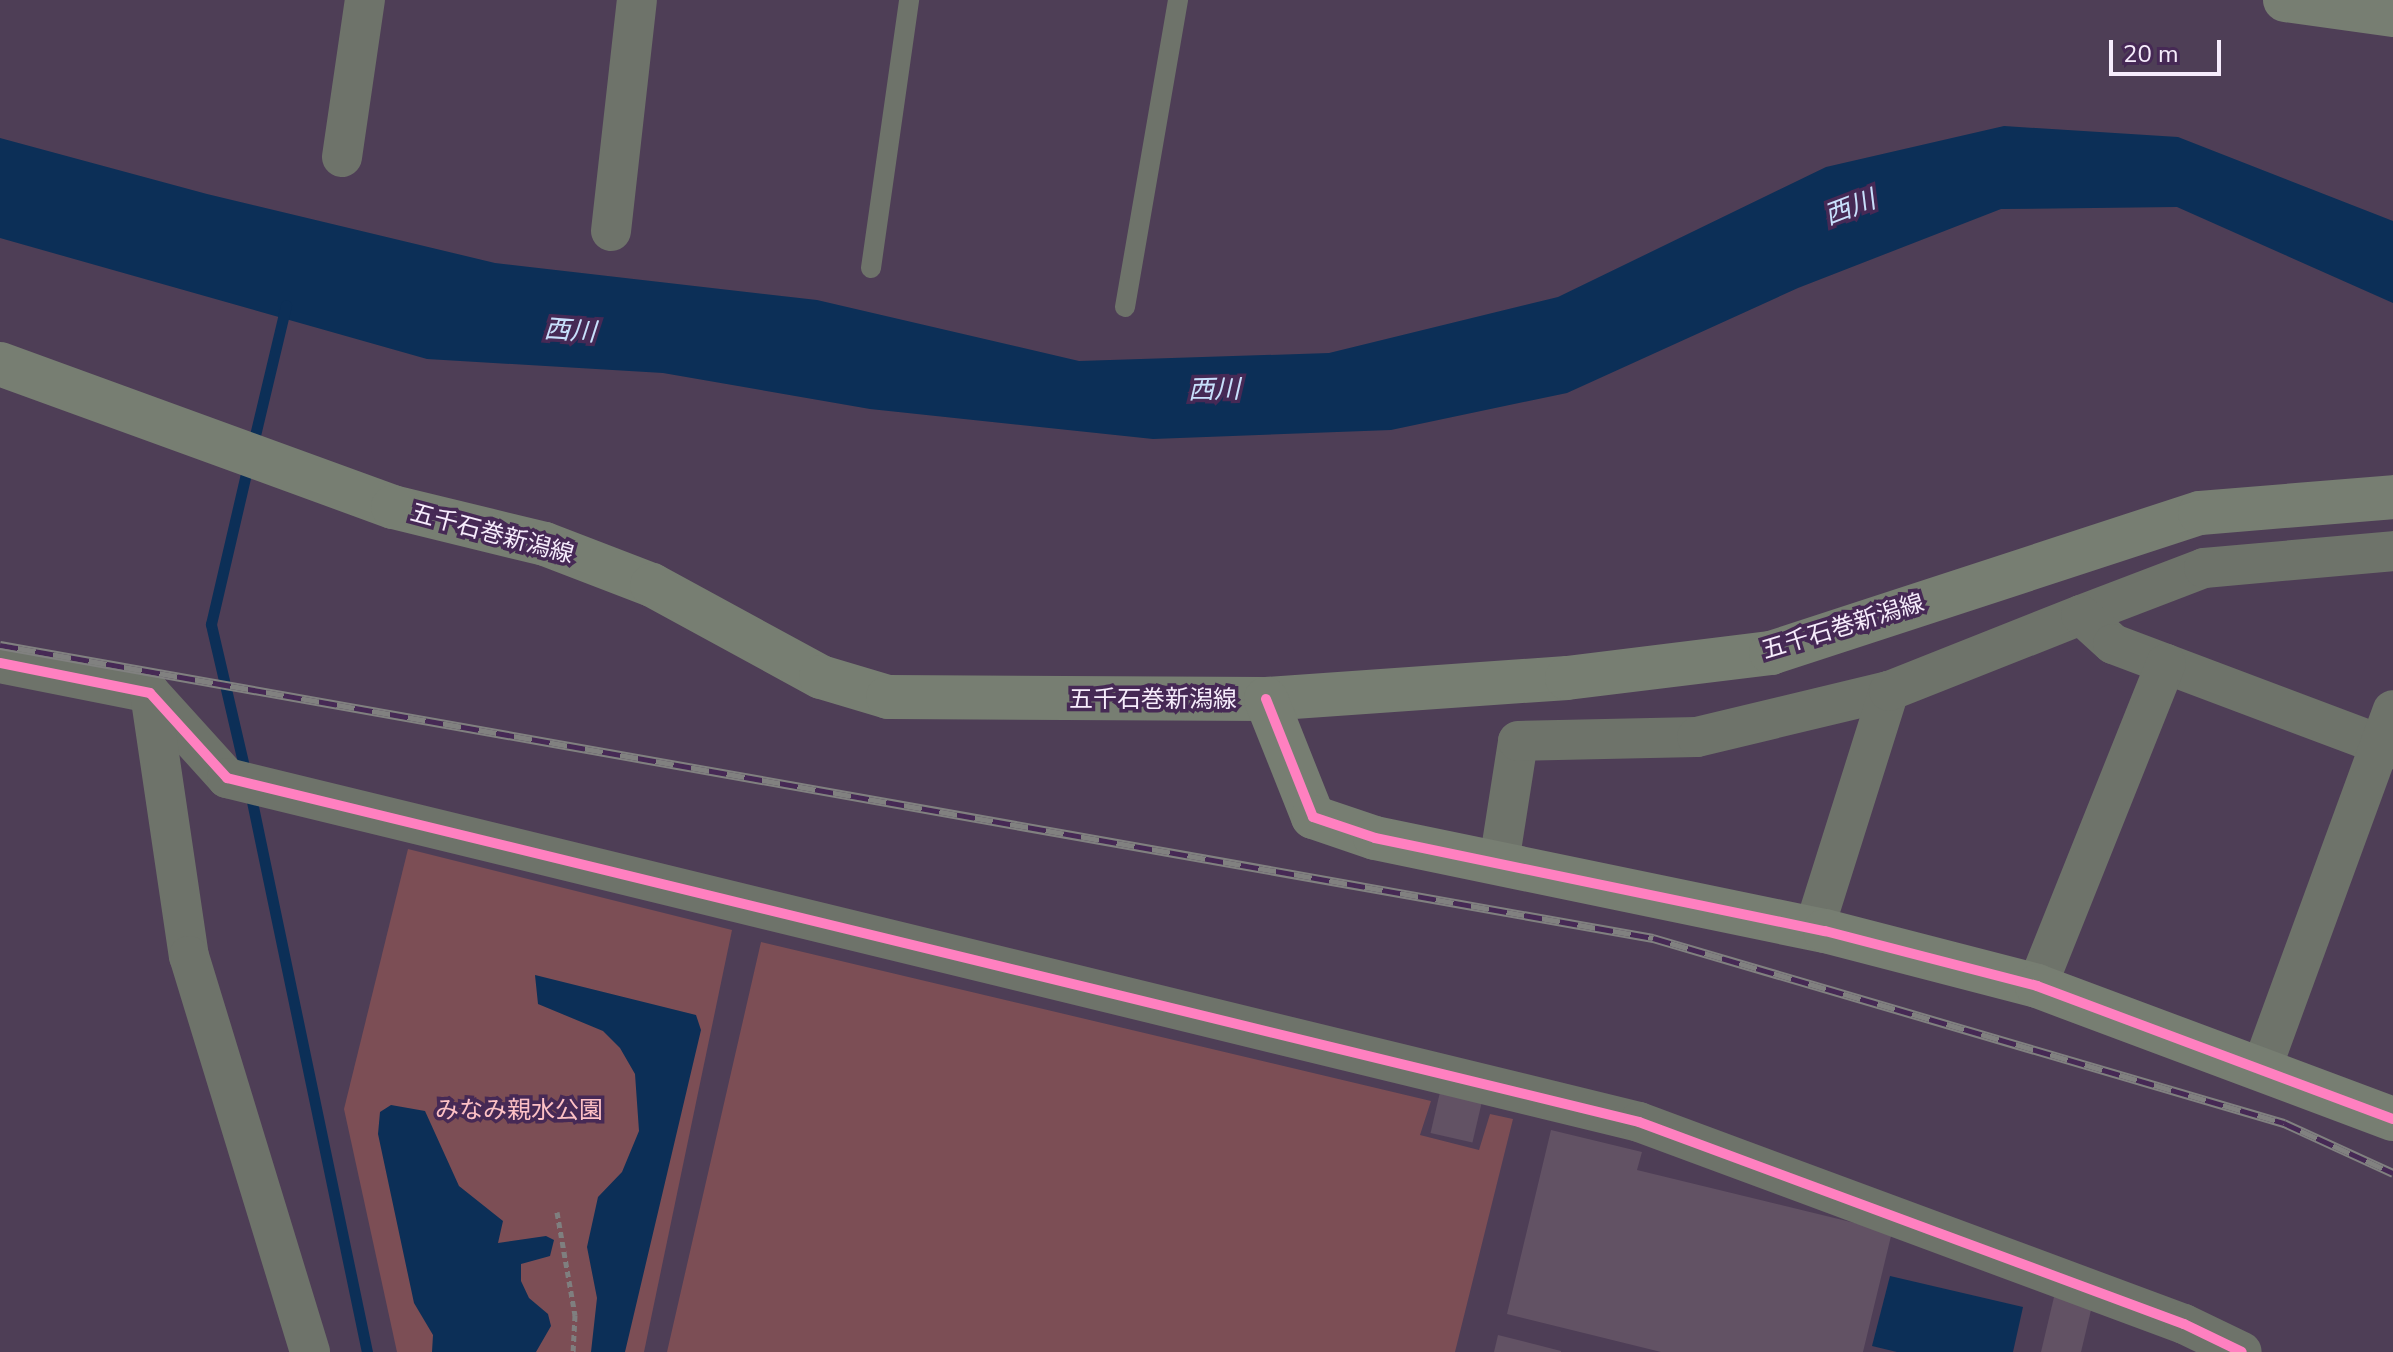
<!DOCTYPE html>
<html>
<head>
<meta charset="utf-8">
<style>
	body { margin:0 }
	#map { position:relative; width:2393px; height:1352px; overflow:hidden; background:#4e3e56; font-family:"Nunito Sans","Noto Sans JP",sans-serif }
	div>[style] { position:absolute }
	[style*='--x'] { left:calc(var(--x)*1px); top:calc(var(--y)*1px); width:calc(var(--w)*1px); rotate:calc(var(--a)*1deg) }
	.green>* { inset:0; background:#7c4e55 }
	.water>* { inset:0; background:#0c2f57 }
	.stream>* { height:11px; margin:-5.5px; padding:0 5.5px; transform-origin:5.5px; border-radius:5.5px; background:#0c2f57 }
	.building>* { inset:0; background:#625264; transform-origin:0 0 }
	.path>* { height:5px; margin-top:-2.5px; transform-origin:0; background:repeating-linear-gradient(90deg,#7f7f7f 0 6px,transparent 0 10px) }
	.lane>* { height:20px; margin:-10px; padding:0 10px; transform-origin:10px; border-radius:10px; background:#6e736a }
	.street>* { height:40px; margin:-20px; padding:0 20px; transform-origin:20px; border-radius:20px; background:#6e736a }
	.secondary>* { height:44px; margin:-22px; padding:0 22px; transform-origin:22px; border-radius:22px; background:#777e72 }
	.rail>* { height:9px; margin-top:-4.5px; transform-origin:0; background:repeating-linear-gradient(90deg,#462955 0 18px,#818180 0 36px); box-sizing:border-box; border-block:2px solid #818180 }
	.cycleway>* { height:10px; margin:-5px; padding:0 5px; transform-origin:5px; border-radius:5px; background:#ff80c0 }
	span { translate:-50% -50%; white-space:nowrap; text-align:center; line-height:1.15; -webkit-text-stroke:7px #462955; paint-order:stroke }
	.street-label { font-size:24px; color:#f6ecfc }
	.park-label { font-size:24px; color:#fdc1c5 }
	.water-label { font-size:26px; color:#c8e0fc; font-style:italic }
	.scale { position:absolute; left:2109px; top:40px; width:112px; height:36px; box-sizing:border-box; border:4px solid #f6ecfc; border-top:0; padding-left:10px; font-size:24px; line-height:28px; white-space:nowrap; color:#f6ecfc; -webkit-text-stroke:6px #462955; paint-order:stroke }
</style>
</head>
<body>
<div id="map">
	<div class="green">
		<i style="clip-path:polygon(408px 849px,732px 930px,644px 1352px,397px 1352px,344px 1109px)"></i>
		<i style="clip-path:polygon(761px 942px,1431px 1101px,1420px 1135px,1479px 1150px,1490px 1114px,1513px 1119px,1455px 1352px,667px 1352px)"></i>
	</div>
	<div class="water">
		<i style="clip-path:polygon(2004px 126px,2178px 137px,2393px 221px,2393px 303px,2177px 207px,2001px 209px,1798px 288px,1567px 393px,1391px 430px,1153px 439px,870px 409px,663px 373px,427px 359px,0 238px,0 138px,207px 194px,495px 263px,817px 300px,1079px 361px,1329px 353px,1558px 297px,1826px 167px)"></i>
		<i style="clip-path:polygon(535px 975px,696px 1015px,701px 1030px,625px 1352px,591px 1352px,597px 1298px,587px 1247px,598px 1197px,622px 1172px,639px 1131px,635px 1074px,620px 1048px,603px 1031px,538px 1004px)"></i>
		<i style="clip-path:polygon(391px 1105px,425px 1111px,459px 1186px,503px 1221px,498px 1243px,546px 1236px,554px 1240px,550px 1256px,521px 1264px,521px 1281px,529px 1298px,548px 1314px,551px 1326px,536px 1352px,432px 1352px,433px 1335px,414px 1303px,378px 1134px,380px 1112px)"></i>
		<i style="clip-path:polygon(1890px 1276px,2023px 1307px,2013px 1352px,1897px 1352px,1872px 1346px)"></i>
	</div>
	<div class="stream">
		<i style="--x:252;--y:448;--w:147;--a:-76.6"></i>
		<i style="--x:246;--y:775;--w:155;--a:-103.1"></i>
		<i style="--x:211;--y:624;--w:163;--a:-76.9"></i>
		<i style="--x:250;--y:792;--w:572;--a:78.2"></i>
	</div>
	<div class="building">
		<i style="left:1440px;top:1092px;width:43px;height:42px;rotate:13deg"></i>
		<i style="clip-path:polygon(1551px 1130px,1642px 1152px,1637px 1170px,1892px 1232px,1863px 1352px,1661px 1352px,1507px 1314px)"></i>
		<i style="clip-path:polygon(2054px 1297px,2092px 1306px,2081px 1352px,2041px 1352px)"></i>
		<i style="clip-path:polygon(1498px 1335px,1561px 1351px,1561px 1352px,1494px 1352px)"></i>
	</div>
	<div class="path">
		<i style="--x:557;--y:1212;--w:105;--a:80.1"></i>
		<i style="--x:575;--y:1315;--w:37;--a:93"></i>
	</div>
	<div class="lane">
		<i style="--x:871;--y:268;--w:271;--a:-81.9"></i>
		<i style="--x:1125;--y:307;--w:312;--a:-80.2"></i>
	</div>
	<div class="street">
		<i style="--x:342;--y:157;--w:159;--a:-81.7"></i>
		<i style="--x:611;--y:231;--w:232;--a:-83.6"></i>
		<i style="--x:2081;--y:615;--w:132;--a:-20.9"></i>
		<i style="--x:2204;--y:568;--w:190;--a:-5.1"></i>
		<i style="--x:0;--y:663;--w:153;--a:11.3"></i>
		<i style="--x:150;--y:693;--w:115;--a:47.8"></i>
		<i style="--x:227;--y:778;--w:1453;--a:13.69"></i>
		<i style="--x:1639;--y:1122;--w:581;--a:20.34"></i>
		<i style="--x:2184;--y:1324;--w:64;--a:25.8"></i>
		<i style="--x:150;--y:693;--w:266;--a:81.6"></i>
		<i style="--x:189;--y:956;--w:414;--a:73"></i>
		<i style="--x:1499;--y:863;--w:123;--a:-81.1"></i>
		<i style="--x:1518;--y:741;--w:179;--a:-1.3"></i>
		<i style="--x:1697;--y:737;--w:197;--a:-13.5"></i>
		<i style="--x:1814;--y:929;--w:250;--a:-72.5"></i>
		<i style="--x:1889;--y:691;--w:206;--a:-21.6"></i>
		<i style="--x:2081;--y:615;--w:43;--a:42.2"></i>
		<i style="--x:2113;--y:644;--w:299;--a:20.6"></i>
		<i style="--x:2037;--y:986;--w:347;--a:-68.2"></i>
		<i style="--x:2261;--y:1070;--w:383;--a:-69.9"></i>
	</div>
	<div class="secondary">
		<i style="--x:2285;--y:0;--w:109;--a:7.9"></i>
		<i style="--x:0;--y:364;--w:418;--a:20"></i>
		<i style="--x:393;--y:507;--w:156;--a:13.7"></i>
		<i style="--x:545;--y:544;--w:115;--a:21"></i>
		<i style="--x:652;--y:585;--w:192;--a:28.6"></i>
		<i style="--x:821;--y:677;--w:70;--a:16.6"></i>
		<i style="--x:888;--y:697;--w:378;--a:0.3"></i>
		<i style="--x:1266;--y:699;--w:302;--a:-4"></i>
		<i style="--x:1567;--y:678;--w:206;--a:-7"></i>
		<i style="--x:1771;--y:653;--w:451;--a:-18.1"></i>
		<i style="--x:2200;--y:513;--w:194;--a:-4.7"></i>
		<i style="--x:1266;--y:699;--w:127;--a:68.3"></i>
		<i style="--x:1313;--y:817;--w:65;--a:18.7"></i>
		<i style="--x:1375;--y:838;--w:460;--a:11.7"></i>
		<i style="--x:1825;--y:931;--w:219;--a:14.5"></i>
		<i style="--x:2037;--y:986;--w:380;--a:20.5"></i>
	</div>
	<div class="rail">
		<i style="--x:0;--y:645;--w:1679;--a:10.05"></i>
		<i style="--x:1653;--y:938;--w:658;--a:16.34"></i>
		<i style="--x:2284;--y:1123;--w:120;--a:24.6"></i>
	</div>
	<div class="cycleway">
		<i style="--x:0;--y:663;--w:153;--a:11.3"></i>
		<i style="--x:150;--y:693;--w:115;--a:47.8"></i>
		<i style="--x:227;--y:778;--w:1453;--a:13.69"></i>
		<i style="--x:1639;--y:1122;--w:581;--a:20.34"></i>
		<i style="--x:2184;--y:1324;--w:64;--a:25.8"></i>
		<i style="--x:1266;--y:699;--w:127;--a:68.3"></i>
		<i style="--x:1313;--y:817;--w:65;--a:18.7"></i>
		<i style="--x:1375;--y:838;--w:460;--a:11.7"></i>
		<i style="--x:1825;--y:931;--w:219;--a:14.5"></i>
		<i style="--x:2037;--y:986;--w:380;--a:20.5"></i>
	</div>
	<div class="street-label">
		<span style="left:492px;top:534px;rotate:15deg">五千石巻新潟線</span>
		<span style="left:1843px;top:627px;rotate:-17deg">五千石巻新潟線</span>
		<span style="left:1153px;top:700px">五千石巻新潟線</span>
	</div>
	<div class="park-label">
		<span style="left:519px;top:1111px">みなみ親水公園</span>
	</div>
	<div class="water-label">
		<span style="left:1850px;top:208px;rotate:-21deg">西川</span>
		<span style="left:570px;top:331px;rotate:4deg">西川</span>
		<span style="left:1214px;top:390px;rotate:-1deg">西川</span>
	</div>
	<div class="scale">20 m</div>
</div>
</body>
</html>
